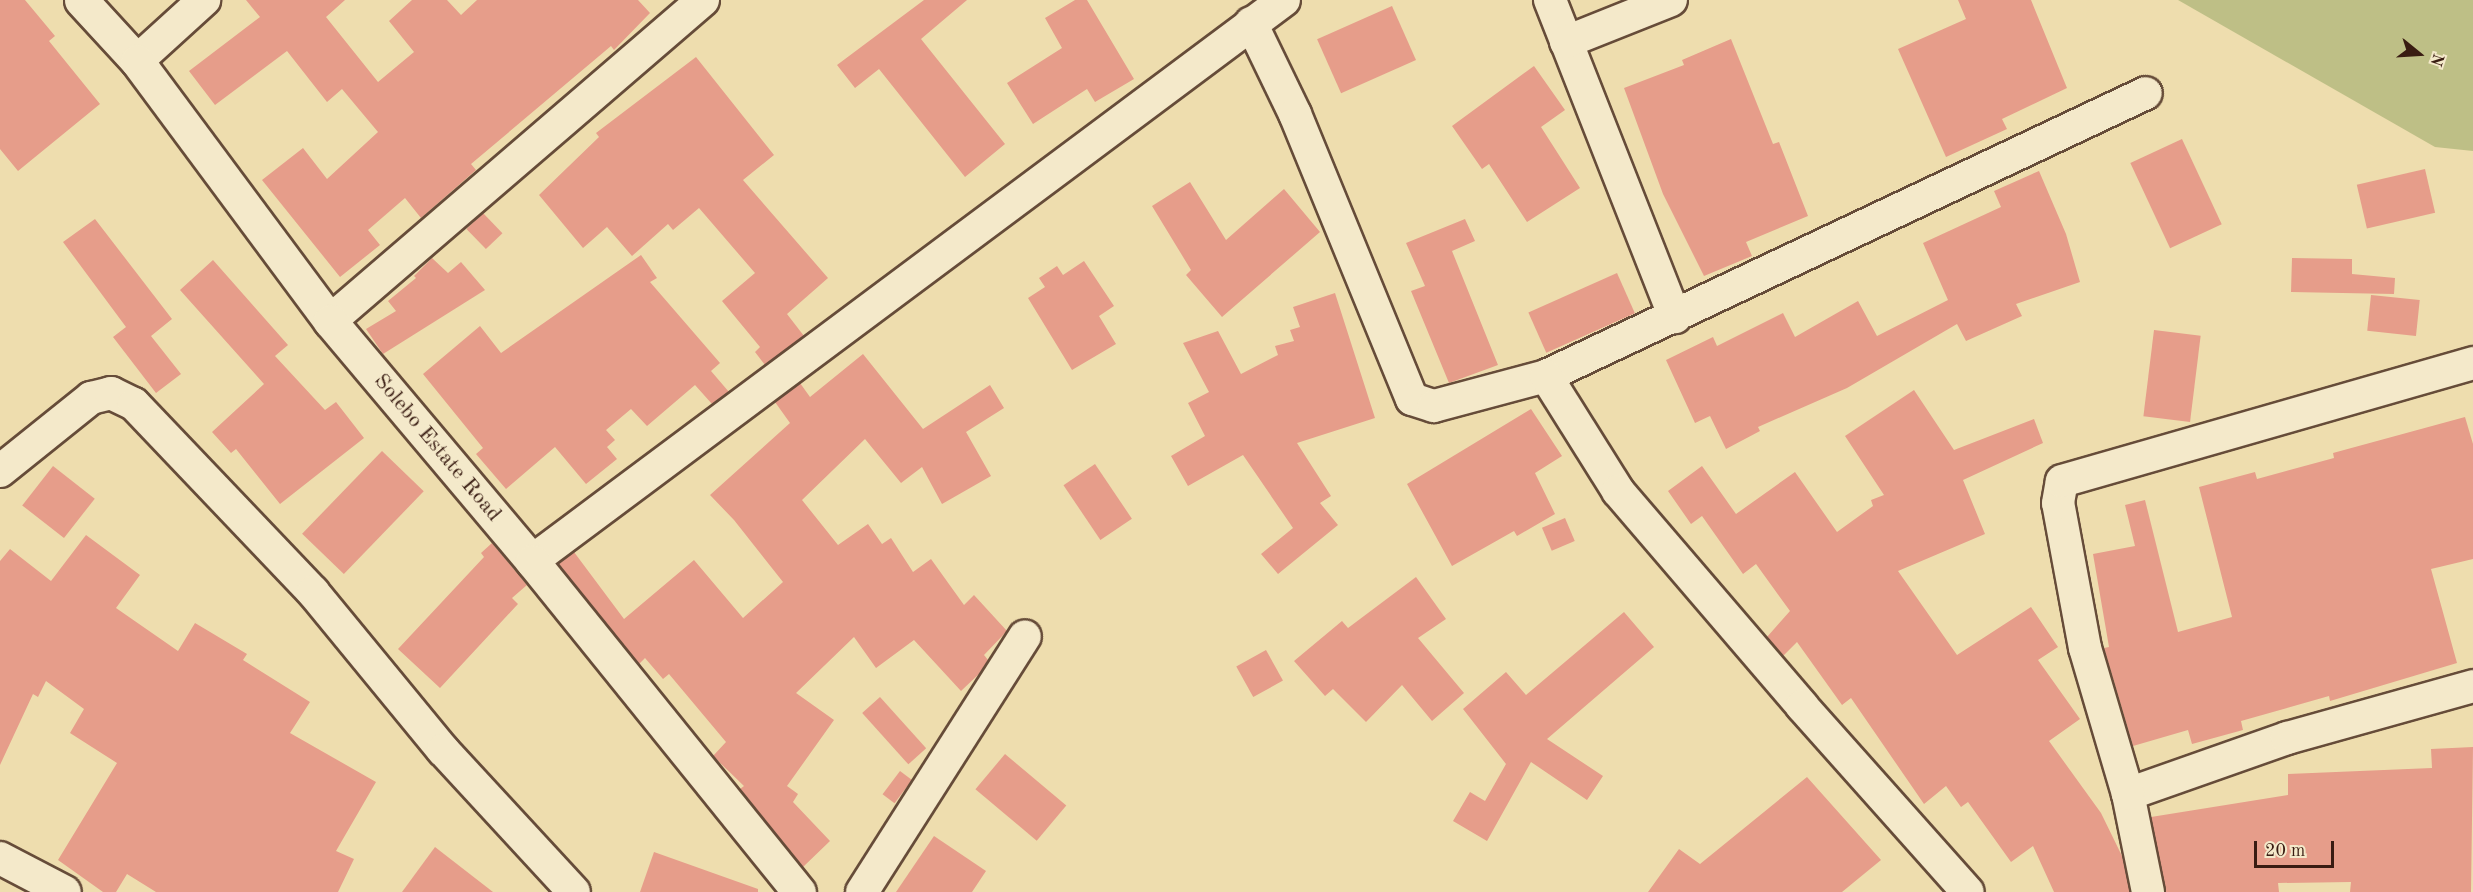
<!DOCTYPE html>
<html>
<head>
<meta charset="utf-8">
<style>
	body { margin:0 }
	#map { position:relative; width:2473px; height:892px; overflow:hidden; background:#eeddae; font-family:"Old Standard TT",serif }
	div>[style] { position:absolute }
	[style*='--x'] { left:calc(var(--x)*1px); top:calc(var(--y)*1px); width:calc(var(--w)*1px); rotate:calc(var(--a)*1deg) }
	.green>* { inset:0; background:#bebf86 }
	.building>* { inset:0; background:#e69d8a; transform-origin:0 0 }
	.roads { filter:drop-shadow(2px 0 #664c39) drop-shadow(-2px 0 #664c39) drop-shadow(0 2px #664c39) drop-shadow(0 -2px #664c39) }
	.street>* { height:32px; margin:-16px; padding:0 16px; transform-origin:16px; border-radius:16px; background:#f4e9ca }
	.secondary>* { height:33px; margin:-16.5px; padding:0 16.5px; transform-origin:16.5px; border-radius:16.5px; background:#f4e9ca }
	span { translate:-50% -50%; white-space:nowrap; text-align:center; line-height:1.15; -webkit-text-stroke:6px #f4e9ca; paint-order:stroke }
	.street-label { font-size:22px; color:#391c12 }
	.north { position:absolute; left:2389px; top:24px; width:60px; height:60px; -webkit-text-stroke:4px #f4e9ca; paint-order:stroke; rotate:108deg; font-size:16px; font-weight:700; line-height:24px; text-align:center; color:#391c12 }
	.north::after { content:''; display:block; margin:auto; width:21px; height:27px; background:#391c12; clip-path:polygon(50% 0,100% 100%,50% 72%,0 100%) }
	.scale { position:absolute; left:2254px; top:841px; width:80px; height:27px; box-sizing:border-box; border:3px solid #391c12; border-top:0; padding-left:8px; font-size:18px; line-height:21px; white-space:nowrap; color:#391c12; -webkit-text-stroke:4px #f4e9ca; paint-order:stroke }
</style>
</head>
<body>
<div id="map">
	<div class="green">
		<i style="clip-path:polygon(2178px 0,2473px 0,2473px 151px,2435px 147px)"></i>
	</div>
	<div class="building">
		<i style="clip-path:polygon(0 0,25px 0,55px 36px,49px 41px,100px 104px,18px 171px,0 149px)"></i>
		<i style="clip-path:polygon(246px 0,345px 0,326px 17px,378px 82px,414px 52px,389px 21px,412px 0,447px 0,461px 15px,477px 0,638px 0,650px 13px,614px 50px,611px 46px,471px 164px,476px 170px,421px 218px,405px 198px,368px 230px,380px 245px,340px 277px,262px 180px,303px 148px,327px 179px,378px 132px,342px 89px,327px 102px,287px 51px,215px 105px,189px 71px,260px 17px)"></i>
		<i style="clip-path:polygon(924px 0,967px 0,921px 39px,1005px 144px,965px 177px,879px 69px,855px 88px,837px 65px)"></i>
		<i style="clip-path:polygon(1075px 0,1087px 0,1134px 79px,1095px 102px,1087px 89px,1033px 124px,1007px 83px,1062px 48px,1045px 18px)"></i>
		<i style="clip-path:polygon(1958px 0,2031px 0,2067px 88px,2002px 119px,2007px 129px,1946px 157px,1898px 49px,1966px 19px)"></i>
		<i style="left:1392px;top:6px;width:59px;height:82px;rotate:66deg"></i>
		<i style="clip-path:polygon(1731px 39px,1773px 144px,1779px 142px,1808px 216px,1746px 242px,1752px 256px,1704px 276px,1663px 194px,1624px 88px,1684px 65px,1682px 60px)"></i>
		<i style="clip-path:polygon(696px 57px,774px 155px,743px 180px,828px 278px,787px 314px,804px 336px,765px 365px,755px 352px,760px 347px,722px 301px,755px 273px,699px 208px,673px 230px,668px 224px,632px 256px,607px 227px,583px 248px,539px 195px,599px 137px,596px 133px)"></i>
		<i style="clip-path:polygon(1534px 66px,1565px 110px,1541px 127px,1580px 188px,1527px 222px,1489px 164px,1482px 169px,1452px 126px)"></i>
		<i style="left:2182px;top:139px;width:94px;height:57px;rotate:65deg"></i>
		<i style="left:2425px;top:169px;width:45px;height:70px;rotate:77deg"></i>
		<i style="clip-path:polygon(2039px 171px,2066px 234px,2080px 282px,2016px 304px,2022px 316px,1966px 341px,1957px 324px,1847px 388px,1758px 427px,1760px 431px,1726px 449px,1710px 416px,1695px 423px,1666px 360px,1713px 337px,1717px 346px,1783px 313px,1795px 337px,1858px 301px,1877px 336px,1948px 300px,1923px 243px,2001px 207px,1994px 191px)"></i>
		<i style="clip-path:polygon(1190px 182px,1226px 240px,1284px 189px,1320px 232px,1222px 317px,1186px 275px,1191px 270px,1152px 206px)"></i>
		<i style="left:483px;top:213px;width:28px;height:23px;rotate:46deg"></i>
		<i style="clip-path:polygon(95px 219px,172px 319px,151px 336px,181px 374px,156px 393px,113px 337px,126px 327px,63px 242px)"></i>
		<i style="clip-path:polygon(1465px 219px,1475px 241px,1452px 251px,1498px 365px,1449px 383px,1411px 291px,1425px 286px,1406px 243px)"></i>
		<i style="clip-path:polygon(641px 255px,657px 278px,650px 282px,720px 363px,711px 371px,729px 392px,712px 404px,695px 385px,647px 426px,631px 409px,606px 430px,615px 440px,607px 447px,617px 459px,586px 484px,555px 447px,506px 489px,476px 454px,483px 448px,423px 374px,480px 326px,501px 353px)"></i>
		<i style="clip-path:polygon(432px 258px,448px 273px,461px 262px,485px 290px,383px 354px,366px 329px,396px 311px,388px 301px,416px 278px,414px 276px)"></i>
		<i style="clip-path:polygon(2292px 258px,2352px 259px,2352px 274px,2395px 278px,2394px 294px,2291px 292px)"></i>
		<i style="clip-path:polygon(213px 260px,288px 345px,275px 356px,325px 410px,336px 402px,364px 438px,280px 504px,236px 449px,231px 453px,212px 432px,264px 384px,180px 290px)"></i>
		<i style="clip-path:polygon(1084px 261px,1114px 306px,1099px 316px,1116px 344px,1072px 370px,1028px 298px,1045px 287px,1039px 278px,1057px 266px,1063px 275px)"></i>
		<i style="left:1617px;top:273px;width:44px;height:97px;rotate:66deg"></i>
		<i style="clip-path:polygon(1335px 293px,1375px 418px,1297px 443px,1331px 496px,1320px 503px,1338px 525px,1278px 574px,1261px 554px,1293px 528px,1243px 455px,1188px 486px,1171px 456px,1205px 436px,1188px 403px,1209px 392px,1183px 343px,1218px 331px,1241px 374px,1278px 355px,1275px 346px,1294px 341px,1290px 330px,1300px 327px,1293px 307px)"></i>
		<i style="left:2371px;top:295px;width:49px;height:36px;rotate:6deg"></i>
		<i style="left:2154px;top:330px;width:47px;height:87px;rotate:7deg"></i>
		<i style="clip-path:polygon(863px 354px,923px 429px,990px 385px,1004px 408px,966px 432px,991px 476px,942px 504px,922px 467px,901px 483px,865px 439px,802px 500px,838px 545px,868px 524px,882px 544px,891px 538px,913px 572px,931px 559px,964px 605px,974px 595px,1007px 631px,984px 655px,988px 660px,981px 672px,961px 691px,914px 640px,876px 668px,854px 637px,796px 693px,834px 720px,787px 786px,798px 794px,793px 802px,830px 841px,803px 867px,740px 789px,744px 786px,713px 756px,726px 742px,669px 674px,663px 679px,645px 658px,639px 664px,558px 564px,574px 552px,624px 619px,694px 560px,743px 618px,783px 582px,734px 520px,710px 495px,790px 423px,775px 402px,800px 383px,810px 397px)"></i>
		<i style="clip-path:polygon(1914px 390px,1954px 450px,2034px 419px,2043px 443px,1963px 480px,1985px 534px,1898px 571px,1957px 655px,2031px 607px,2058px 647px,2038px 660px,2080px 719px,2049px 741px,2101px 813px,2122px 856px,2130px 892px,2054px 892px,2033px 846px,2011px 862px,1968px 802px,1961px 807px,1946px 786px,1924px 804px,1851px 698px,1842px 705px,1797px 642px,1783px 656px,1767px 637px,1790px 611px,1756px 564px,1743px 574px,1702px 516px,1691px 524px,1668px 491px,1702px 466px,1736px 514px,1795px 472px,1837px 532px,1873px 506px,1871px 500px,1884px 495px,1845px 436px)"></i>
		<i style="clip-path:polygon(1531px 409px,1562px 456px,1535px 473px,1555px 514px,1517px 536px,1514px 531px,1452px 566px,1407px 484px)"></i>
		<i style="clip-path:polygon(2465px 417px,2473px 444px,2473px 559px,2431px 569px,2457px 663px,2330px 701px,2329px 696px,2241px 721px,2243px 730px,2192px 744px,2188px 730px,2133px 746px,2104px 648px,2109px 647px,2093px 554px,2135px 546px,2125px 505px,2145px 500px,2178px 632px,2232px 617px,2199px 487px,2255px 472px,2257px 479px,2334px 458px,2333px 453px)"></i>
		<i style="left:382px;top:451px;width:58px;height:115px;rotate:44deg"></i>
		<i style="left:1095px;top:464px;width:66px;height:38px;rotate:56deg"></i>
		<i style="left:53px;top:466px;width:53px;height:50px;rotate:38deg"></i>
		<i style="left:1565px;top:518px;width:25px;height:25px;rotate:67deg"></i>
		<i style="clip-path:polygon(86px 535px,140px 575px,116px 608px,178px 651px,195px 623px,247px 654px,243px 660px,310px 702px,290px 733px,376px 782px,336px 851px,354px 859px,338px 892px,156px 892px,127px 874px,116px 892px,103px 892px,58px 860px,117px 763px,70px 733px,84px 709px,46px 681px,38px 697px,33px 694px,0 765px,0 561px,10px 549px,51px 581px)"></i>
		<i style="clip-path:polygon(492px 543px,527px 585px,512px 598px,518px 604px,440px 688px,398px 649px,484px 557px,481px 553px)"></i>
		<i style="clip-path:polygon(1416px 577px,1446px 619px,1418px 638px,1464px 693px,1432px 721px,1402px 685px,1366px 722px,1333px 689px,1325px 696px,1294px 661px,1342px 621px,1348px 628px)"></i>
		<i style="clip-path:polygon(1624px 612px,1654px 647px,1547px 739px,1603px 776px,1587px 800px,1531px 762px,1487px 841px,1453px 821px,1470px 792px,1485px 801px,1506px 764px,1463px 709px,1506px 672px,1526px 695px)"></i>
		<i style="left:1266px;top:650px;width:35px;height:34px;rotate:61deg"></i>
		<i style="left:880px;top:697px;width:69px;height:24px;rotate:48deg"></i>
		<i style="clip-path:polygon(2473px 747px,2471px 892px,2350px 892px,2351px 882px,2278px 883px,2279px 892px,2165px 892px,2151px 817px,2288px 795px,2288px 774px,2432px 768px,2431px 749px)"></i>
		<i style="left:1005px;top:754px;width:80px;height:46px;rotate:40deg"></i>
		<i style="left:900px;top:771px;width:15px;height:29px;rotate:37deg"></i>
		<i style="clip-path:polygon(1807px 777px,1881px 860px,1842px 892px,1648px 892px,1679px 849px,1700px 864px)"></i>
		<i style="clip-path:polygon(934px 836px,986px 871px,972px 892px,896px 892px)"></i>
		<i style="clip-path:polygon(435px 847px,493px 892px,402px 892px)"></i>
		<i style="clip-path:polygon(654px 852px,758px 889px,758px 892px,640px 892px)"></i>
	</div>
	<div class="roads">
		<div class="street">
			<i style="--x:1550;--y:0;--w:341;--a:68.5"></i>
			<i style="--x:1251;--y:23;--w:101;--a:64.2"></i>
			<i style="--x:1295;--y:114;--w:308;--a:67.7"></i>
			<i style="--x:1412;--y:399;--w:23;--a:18"></i>
			<i style="--x:1434;--y:406;--w:116;--a:-15"></i>
			<i style="--x:1546;--y:376;--w:663;--a:-25.25"></i>
			<i style="--x:1566;--y:42;--w:113;--a:-21.8"></i>
			<i style="--x:137;--y:61;--w:91;--a:-42.3"></i>
			<i style="--x:330;--y:321;--w:492;--a:-40.7"></i>
			<i style="--x:1546;--y:376;--w:136;--a:57.9"></i>
			<i style="--x:1618;--y:491;--w:283;--a:49.4"></i>
			<i style="--x:1802;--y:706;--w:249;--a:48.3"></i>
			<i style="--x:0;--y:471;--w:117;--a:-38.7"></i>
			<i style="--x:91;--y:398;--w:21;--a:-14"></i>
			<i style="--x:111;--y:393;--w:25;--a:26"></i>
			<i style="--x:134;--y:404;--w:260;--a:46.4"></i>
			<i style="--x:313;--y:592;--w:205;--a:50.6"></i>
			<i style="--x:443;--y:750;--w:193;--a:47.3"></i>
			<i style="--x:532;--y:561;--w:938;--a:-36.72"></i>
			<i style="--x:2128;--y:794;--w:169;--a:-19.4"></i>
			<i style="--x:2287;--y:738;--w:193;--a:-15.6"></i>
			<i style="--x:0;--y:858;--w:73;--a:27.6"></i>
			<i style="--x:862;--y:892;--w:303;--a:-57.5"></i>
			<i style="--x:2148;--y:892;--w:100;--a:-101.5"></i>
			<i style="--x:2128;--y:794;--w:152;--a:-106.4"></i>
			<i style="--x:2085;--y:648;--w:147;--a:-100.5"></i>
			<i style="--x:2058;--y:503;--w:22;--a:-80"></i>
			<i style="--x:2062;--y:481;--w:428;--a:-16"></i>
		</div>
		<div class="secondary">
			<i style="--x:81;--y:0;--w:83;--a:47.4"></i>
			<i style="--x:137;--y:61;--w:324;--a:53.4"></i>
			<i style="--x:330;--y:321;--w:314;--a:49.9"></i>
			<i style="--x:532;--y:561;--w:425;--a:51.1"></i>
		</div>
	</div>
	<div class="street-label">
		<span style="left:437px;top:448px;rotate:50deg">Solebo Estate Road</span>
	</div>
	<div class="north">N</div>
	<div class="scale">20 m</div>
</div>
</body>
</html>
